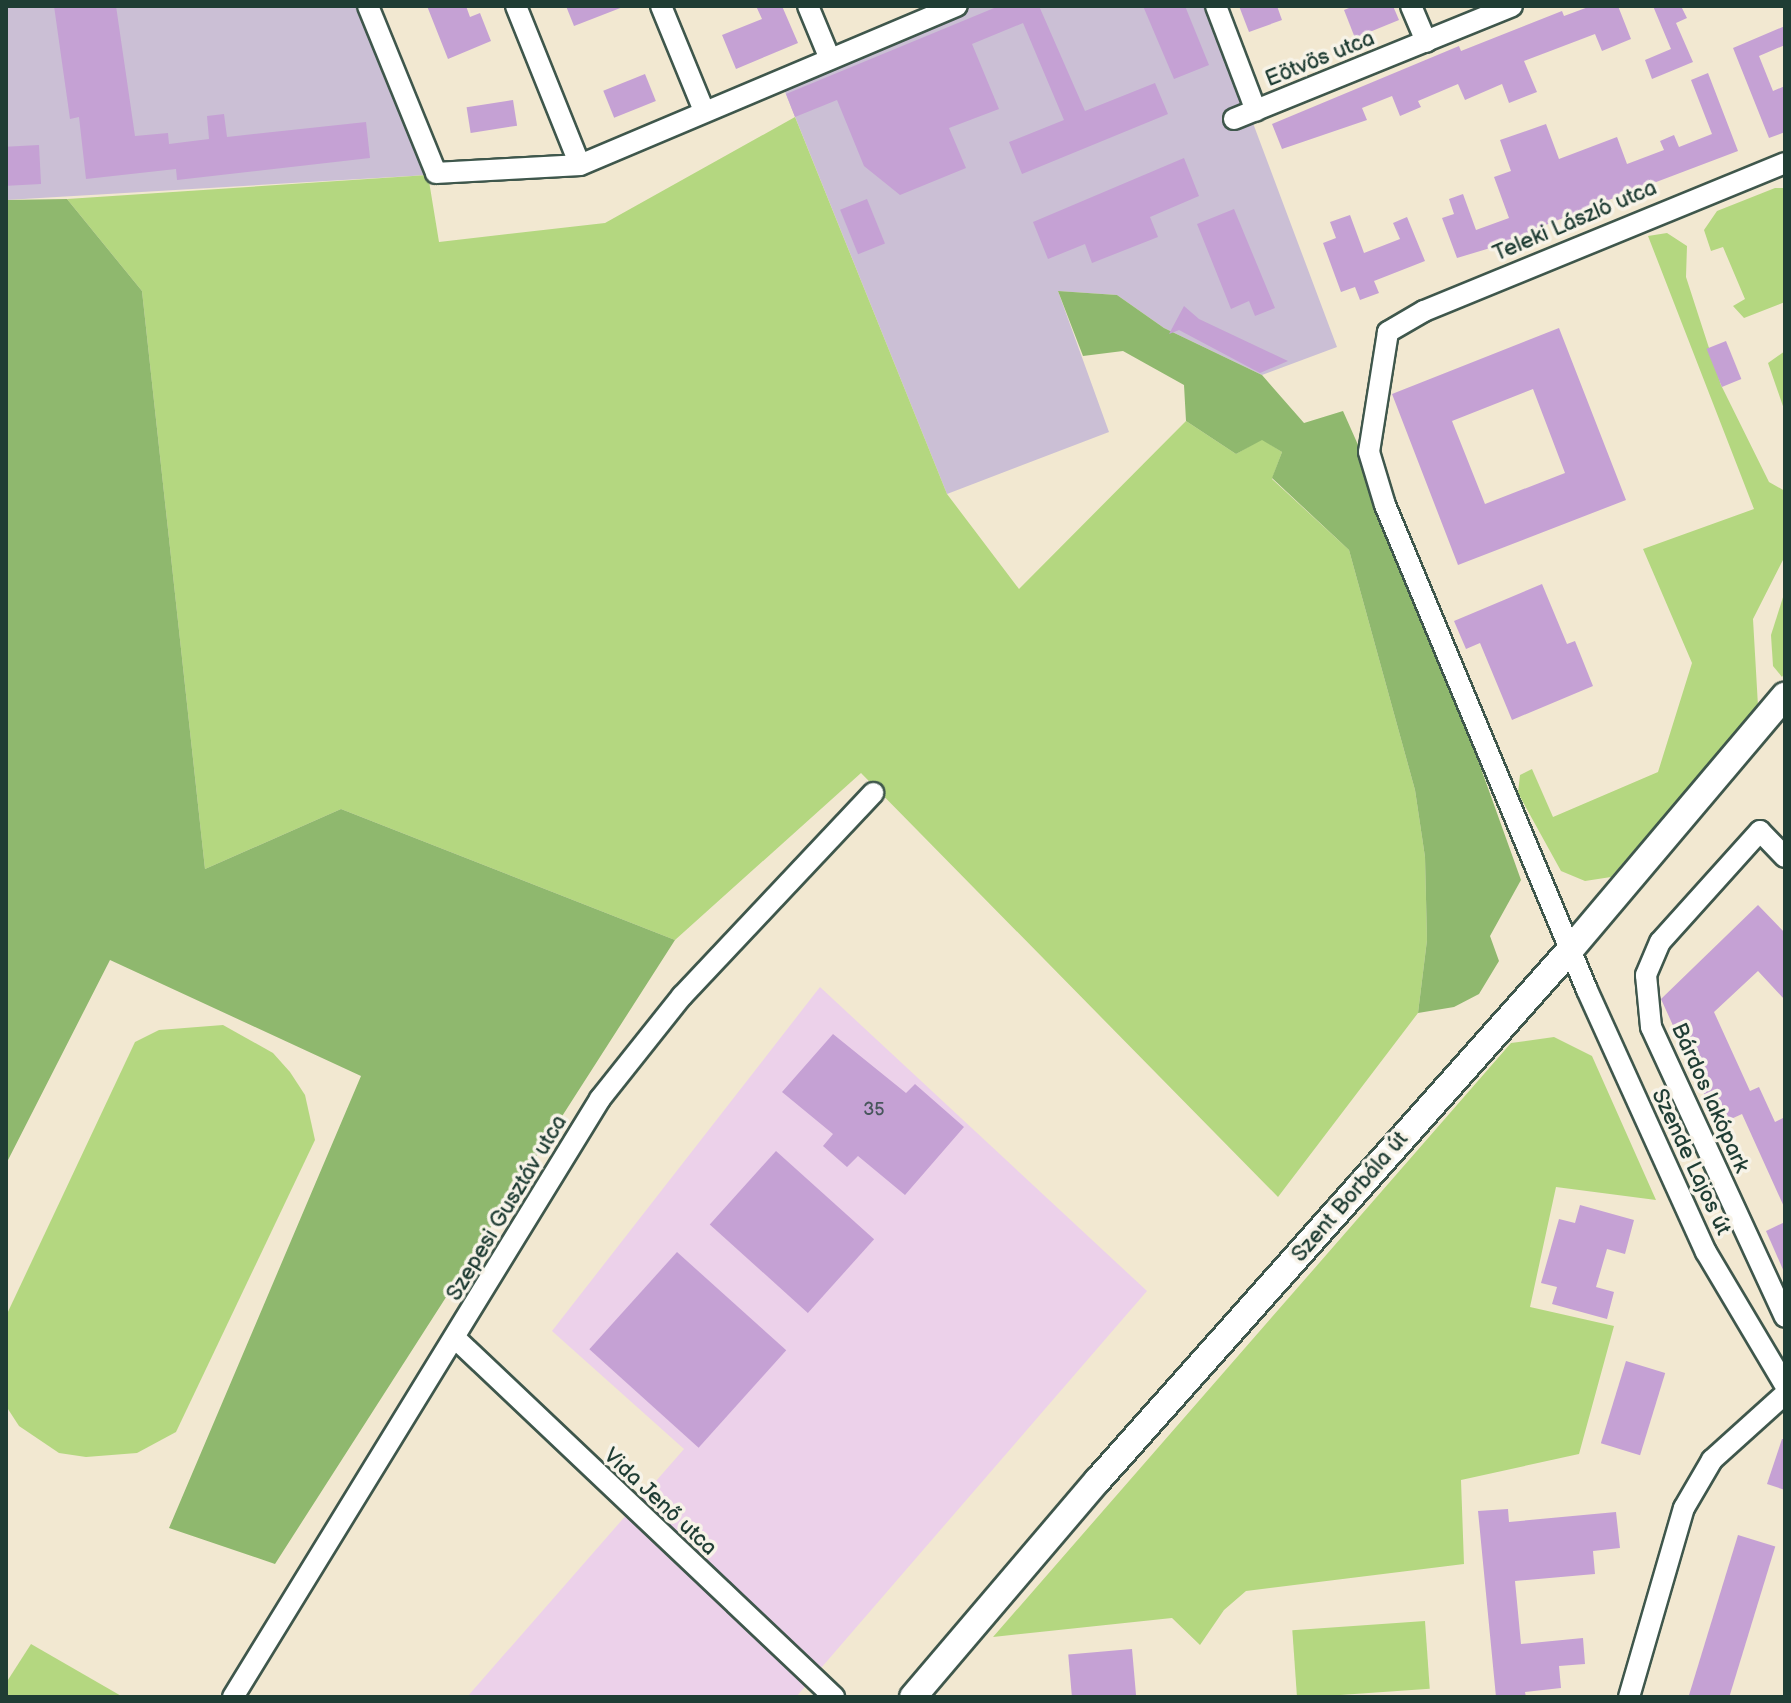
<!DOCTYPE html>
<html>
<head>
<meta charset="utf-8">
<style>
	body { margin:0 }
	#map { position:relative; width:1791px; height:1703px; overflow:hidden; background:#f2e8d1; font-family:"Balsamiq Sans",sans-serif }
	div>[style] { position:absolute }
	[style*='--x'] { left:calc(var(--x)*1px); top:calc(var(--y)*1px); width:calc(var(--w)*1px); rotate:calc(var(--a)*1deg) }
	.built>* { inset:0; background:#ecd1ea }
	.industrial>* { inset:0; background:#cbbfd5 }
	.green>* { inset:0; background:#b4d780; transform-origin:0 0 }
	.forest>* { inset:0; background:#8fb86e }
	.building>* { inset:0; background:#c5a1d4; transform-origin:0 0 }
	.roads { filter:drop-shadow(2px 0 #3f574c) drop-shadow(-2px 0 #3f574c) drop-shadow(0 2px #3f574c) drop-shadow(0 -2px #3f574c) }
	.minor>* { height:20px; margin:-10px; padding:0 10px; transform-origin:10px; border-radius:10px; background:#fff }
	.tertiary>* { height:26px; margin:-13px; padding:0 13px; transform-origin:13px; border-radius:13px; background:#fff }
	span { translate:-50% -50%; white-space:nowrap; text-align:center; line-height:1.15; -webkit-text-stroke:7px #f7f3e8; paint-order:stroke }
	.number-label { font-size:18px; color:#48565c }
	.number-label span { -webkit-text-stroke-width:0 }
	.street-label { font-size:22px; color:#1f3d34 }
	.frame { position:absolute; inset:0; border:8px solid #1f3d34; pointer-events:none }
</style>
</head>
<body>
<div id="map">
	<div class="built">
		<i style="clip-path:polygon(820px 987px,1147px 1291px,796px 1697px,467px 1697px,684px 1449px,552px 1331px)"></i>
	</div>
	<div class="industrial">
		<i style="clip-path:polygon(6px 6px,363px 6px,428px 175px,6px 200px)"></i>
		<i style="clip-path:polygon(951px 6px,1209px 6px,1337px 347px,1262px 375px,1164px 328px,1117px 295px,1058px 291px,1109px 432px,947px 494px,779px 77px)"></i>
	</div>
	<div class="green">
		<i style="clip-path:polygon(795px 117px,947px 494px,1019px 589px,1186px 421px,1236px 454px,1262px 439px,1282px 452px,1272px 479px,1349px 550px,1415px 790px,1425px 857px,1427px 940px,1418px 1013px,1278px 1197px,861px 773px,675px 940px,341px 809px,205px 869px,142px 291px,67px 199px,428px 175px,439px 242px,605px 223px)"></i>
		<i style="clip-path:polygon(1775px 188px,1785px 188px,1785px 302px,1744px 318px,1733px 306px,1745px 299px,1723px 247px,1711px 251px,1704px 230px,1717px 211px)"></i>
		<i style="clip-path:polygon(1667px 233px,1687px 246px,1686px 277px,1721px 385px,1769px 482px,1785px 491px,1785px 556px,1753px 619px,1758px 706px,1611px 877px,1585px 881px,1561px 871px,1518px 793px,1520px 775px,1532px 769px,1553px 817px,1658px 772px,1692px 663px,1643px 549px,1754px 509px,1648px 236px)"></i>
		<i style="clip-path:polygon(1785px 351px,1785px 412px,1768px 363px)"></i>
		<i style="clip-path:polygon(1785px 591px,1785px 672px,1782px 677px,1773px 666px,1771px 635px)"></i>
		<i style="clip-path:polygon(223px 1025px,273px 1053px,290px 1072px,305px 1095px,315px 1140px,176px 1432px,137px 1453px,86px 1457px,59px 1453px,19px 1426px,6px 1406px,6px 1316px,135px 1042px,159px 1030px)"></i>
		<i style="clip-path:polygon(1554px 1037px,1592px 1056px,1656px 1200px,1556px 1187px,1530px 1307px,1614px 1326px,1579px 1454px,1461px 1480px,1464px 1564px,1246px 1591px,1224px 1610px,1200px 1645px,1172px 1618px,993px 1637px,1511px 1043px)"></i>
		<i style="left:1425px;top:1621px;width:68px;height:133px;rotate:86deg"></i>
		<i style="clip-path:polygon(31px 1644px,123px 1697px,6px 1697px,6px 1683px)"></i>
	</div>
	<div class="forest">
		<i style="clip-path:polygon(67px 199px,142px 291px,205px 869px,341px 809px,675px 940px,275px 1564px,169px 1528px,361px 1076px,110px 960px,6px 1164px,6px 200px)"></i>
		<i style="clip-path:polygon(1058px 291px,1117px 295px,1164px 328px,1262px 375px,1304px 423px,1343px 411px,1394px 526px,1521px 880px,1490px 936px,1499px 961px,1479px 994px,1454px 1007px,1418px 1013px,1427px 940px,1425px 857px,1415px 790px,1349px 550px,1272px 478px,1282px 452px,1262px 440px,1236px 454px,1186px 421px,1184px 385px,1123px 351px,1083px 356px)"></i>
	</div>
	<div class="building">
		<i style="clip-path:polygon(54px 6px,116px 6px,135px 136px,168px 133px,169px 144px,209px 139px,207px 116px,224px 114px,227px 137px,366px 122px,370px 158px,177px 180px,176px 169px,86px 179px,79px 117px,70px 119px)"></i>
		<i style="clip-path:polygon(427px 6px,466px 6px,470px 17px,480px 13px,491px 41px,448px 59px)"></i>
		<i style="clip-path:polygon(566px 6px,623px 6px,623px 7px,574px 26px)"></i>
		<i style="clip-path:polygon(756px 6px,782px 6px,798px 43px,736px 69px,722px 35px,762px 19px)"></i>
		<i style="clip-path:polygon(999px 6px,1039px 6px,1085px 111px,1155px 83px,1168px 114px,1022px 174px,1009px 142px,1064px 120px,1023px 23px,972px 44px,999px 109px,949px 128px,966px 168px,900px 195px,864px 166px,837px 100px,795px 117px,786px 94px)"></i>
		<i style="clip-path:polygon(1143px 6px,1185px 6px,1209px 65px,1174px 79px)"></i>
		<i style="clip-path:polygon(1239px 6px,1277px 6px,1282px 20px,1249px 32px)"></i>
		<i style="clip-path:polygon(1354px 6px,1393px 6px,1399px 20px,1355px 38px,1344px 10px)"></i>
		<i style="clip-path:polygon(1591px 6px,1618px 6px,1631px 39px,1602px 51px,1595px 34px,1524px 61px,1537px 92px,1509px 103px,1502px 84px,1465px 100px,1458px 84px,1418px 101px,1421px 107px,1400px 116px,1392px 96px,1362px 108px,1367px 120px,1282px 149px,1272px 124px,1459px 46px,1461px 51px,1562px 11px,1564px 16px)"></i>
		<i style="clip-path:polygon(1653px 6px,1681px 6px,1687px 18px,1676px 23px,1693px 62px,1652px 79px,1645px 60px,1671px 49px)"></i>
		<i style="clip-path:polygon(1785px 26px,1785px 45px,1759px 56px,1773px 91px,1785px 86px,1785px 132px,1769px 138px,1733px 48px)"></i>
		<i style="clip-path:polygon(1708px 73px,1738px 151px,1585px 209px,1536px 229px,1537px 234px,1457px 258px,1442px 218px,1454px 214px,1449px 199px,1463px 194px,1476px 230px,1509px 218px,1494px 177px,1511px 171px,1500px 140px,1546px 124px,1559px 159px,1617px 137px,1627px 164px,1664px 150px,1660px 141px,1674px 135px,1679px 147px,1712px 134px,1691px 80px)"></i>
		<i style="left:645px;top:74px;width:29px;height:45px;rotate:68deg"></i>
		<i style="left:513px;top:100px;width:26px;height:47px;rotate:81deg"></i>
		<i style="left:39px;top:145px;width:39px;height:33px;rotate:87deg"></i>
		<i style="clip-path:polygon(1184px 158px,1199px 196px,1150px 217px,1158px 237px,1092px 263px,1085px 244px,1048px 259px,1033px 222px)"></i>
		<i style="left:867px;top:199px;width:48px;height:29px;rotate:68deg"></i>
		<i style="clip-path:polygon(1234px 209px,1275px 308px,1255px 316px,1249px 301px,1231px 309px,1197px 224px)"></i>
		<i style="clip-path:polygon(1350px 215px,1364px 253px,1400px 239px,1393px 223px,1407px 217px,1425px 261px,1374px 281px,1379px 293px,1360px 300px,1355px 287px,1341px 292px,1323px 243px,1336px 238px,1330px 222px)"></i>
		<i style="clip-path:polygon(1184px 306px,1199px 319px,1288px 361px,1260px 373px,1179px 330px,1169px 334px)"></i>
		<i style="clip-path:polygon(evenodd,1559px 328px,1626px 500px,1458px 565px,1392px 394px,1559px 328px,1533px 389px,1565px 473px,1485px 504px,1452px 421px,1533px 389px)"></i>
		<i style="left:1726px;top:341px;width:41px;height:21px;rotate:68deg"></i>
		<i style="clip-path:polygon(1542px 584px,1567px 644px,1575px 641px,1593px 686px,1512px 720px,1480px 643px,1466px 649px,1454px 621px)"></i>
		<i style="clip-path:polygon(1758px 905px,1785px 933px,1785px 1000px,1758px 971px,1714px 1012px,1750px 1091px,1759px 1087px,1775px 1122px,1785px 1117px,1785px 1209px,1742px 1114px,1718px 1125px,1661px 999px)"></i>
		<i style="clip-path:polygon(833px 1034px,906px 1093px,915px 1084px,964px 1127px,905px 1195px,858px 1156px,847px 1167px,823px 1146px,833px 1134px,782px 1092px)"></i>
		<i style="left:776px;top:1151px;width:132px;height:99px;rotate:42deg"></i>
		<i style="clip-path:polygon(1580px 1205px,1634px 1220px,1625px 1254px,1607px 1249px,1596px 1287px,1614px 1292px,1607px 1319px,1552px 1304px,1557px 1287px,1541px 1283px,1559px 1219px,1575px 1223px)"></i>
		<i style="clip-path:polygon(1785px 1222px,1785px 1274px,1766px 1231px)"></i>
		<i style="left:677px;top:1252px;width:147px;height:131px;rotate:42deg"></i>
		<i style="left:1626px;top:1361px;width:41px;height:86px;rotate:17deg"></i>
		<i style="clip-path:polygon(1782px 1439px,1785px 1439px,1785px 1490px,1767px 1484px)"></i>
		<i style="clip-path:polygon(1508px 1509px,1509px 1522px,1616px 1512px,1620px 1548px,1593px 1551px,1595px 1574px,1515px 1581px,1521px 1644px,1583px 1638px,1585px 1664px,1559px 1666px,1561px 1688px,1525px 1692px,1526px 1697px,1496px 1697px,1478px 1511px)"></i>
		<i style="left:1738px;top:1535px;width:39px;height:170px;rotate:17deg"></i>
		<i style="left:1132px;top:1649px;width:48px;height:64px;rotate:85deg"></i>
	</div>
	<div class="roads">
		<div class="minor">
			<i style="--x:368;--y:6;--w:180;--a:67.8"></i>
			<i style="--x:436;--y:173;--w:144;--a:-3.2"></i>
			<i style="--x:580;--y:165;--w:409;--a:-22.9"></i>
			<i style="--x:516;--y:6;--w:171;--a:68.1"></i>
			<i style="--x:661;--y:6;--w:113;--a:67.7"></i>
			<i style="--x:808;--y:6;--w:57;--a:67.5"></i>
			<i style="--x:1216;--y:6;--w:112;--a:69.1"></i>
			<i style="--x:1411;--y:6;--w:39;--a:67"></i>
			<i style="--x:1234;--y:119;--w:300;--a:-22.1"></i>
			<i style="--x:1785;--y:163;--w:390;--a:157.7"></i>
			<i style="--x:1424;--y:311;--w:42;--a:149.7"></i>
			<i style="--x:1388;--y:332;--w:121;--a:99"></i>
			<i style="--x:1369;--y:452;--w:55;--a:73.2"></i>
			<i style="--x:1385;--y:505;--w:525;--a:67.39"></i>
			<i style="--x:1587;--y:990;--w:288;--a:65.6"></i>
			<i style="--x:1706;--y:1252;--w:155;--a:59.3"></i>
			<i style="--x:1785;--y:857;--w:36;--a:-134"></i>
			<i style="--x:1760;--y:831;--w:149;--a:132"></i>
			<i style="--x:1660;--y:942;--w:36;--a:113"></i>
			<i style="--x:1646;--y:975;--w:52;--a:84.5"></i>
			<i style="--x:1651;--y:1027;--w:319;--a:65.2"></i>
			<i style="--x:456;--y:1339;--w:521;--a:43.44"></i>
			<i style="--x:233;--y:1697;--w:702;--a:-58.46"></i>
			<i style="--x:600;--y:1099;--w:132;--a:-51.5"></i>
			<i style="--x:682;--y:996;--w:279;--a:-46.7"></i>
			<i style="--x:1629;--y:1697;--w:197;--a:-73.8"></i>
			<i style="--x:1684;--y:1508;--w:56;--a:-59.7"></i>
			<i style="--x:1712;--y:1460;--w:98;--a:-42.1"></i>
		</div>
		<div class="tertiary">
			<i style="--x:913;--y:1697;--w:285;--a:-49.6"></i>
			<i style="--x:1098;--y:1480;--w:710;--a:-48.31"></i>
			<i style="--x:1570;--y:950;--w:333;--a:-49.8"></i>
		</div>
	</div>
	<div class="number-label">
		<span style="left:874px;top:1110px">35</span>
	</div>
	<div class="street-label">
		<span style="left:1320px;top:59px;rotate:-22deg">Eötvös utca</span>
		<span style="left:1575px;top:221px;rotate:-23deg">Teleki László utca</span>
		<span style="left:1710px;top:1098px;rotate:66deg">Bárdos lakópark</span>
		<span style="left:1691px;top:1162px;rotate:65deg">Szende Lajos út</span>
		<span style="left:1350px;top:1197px;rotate:-49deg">Szent Borbála út</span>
		<span style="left:507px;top:1208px;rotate:-59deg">Szepesi Gusztáv utca</span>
		<span style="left:660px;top:1502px;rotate:43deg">Vida Jenő utca</span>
	</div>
	<div class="frame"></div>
</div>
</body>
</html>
